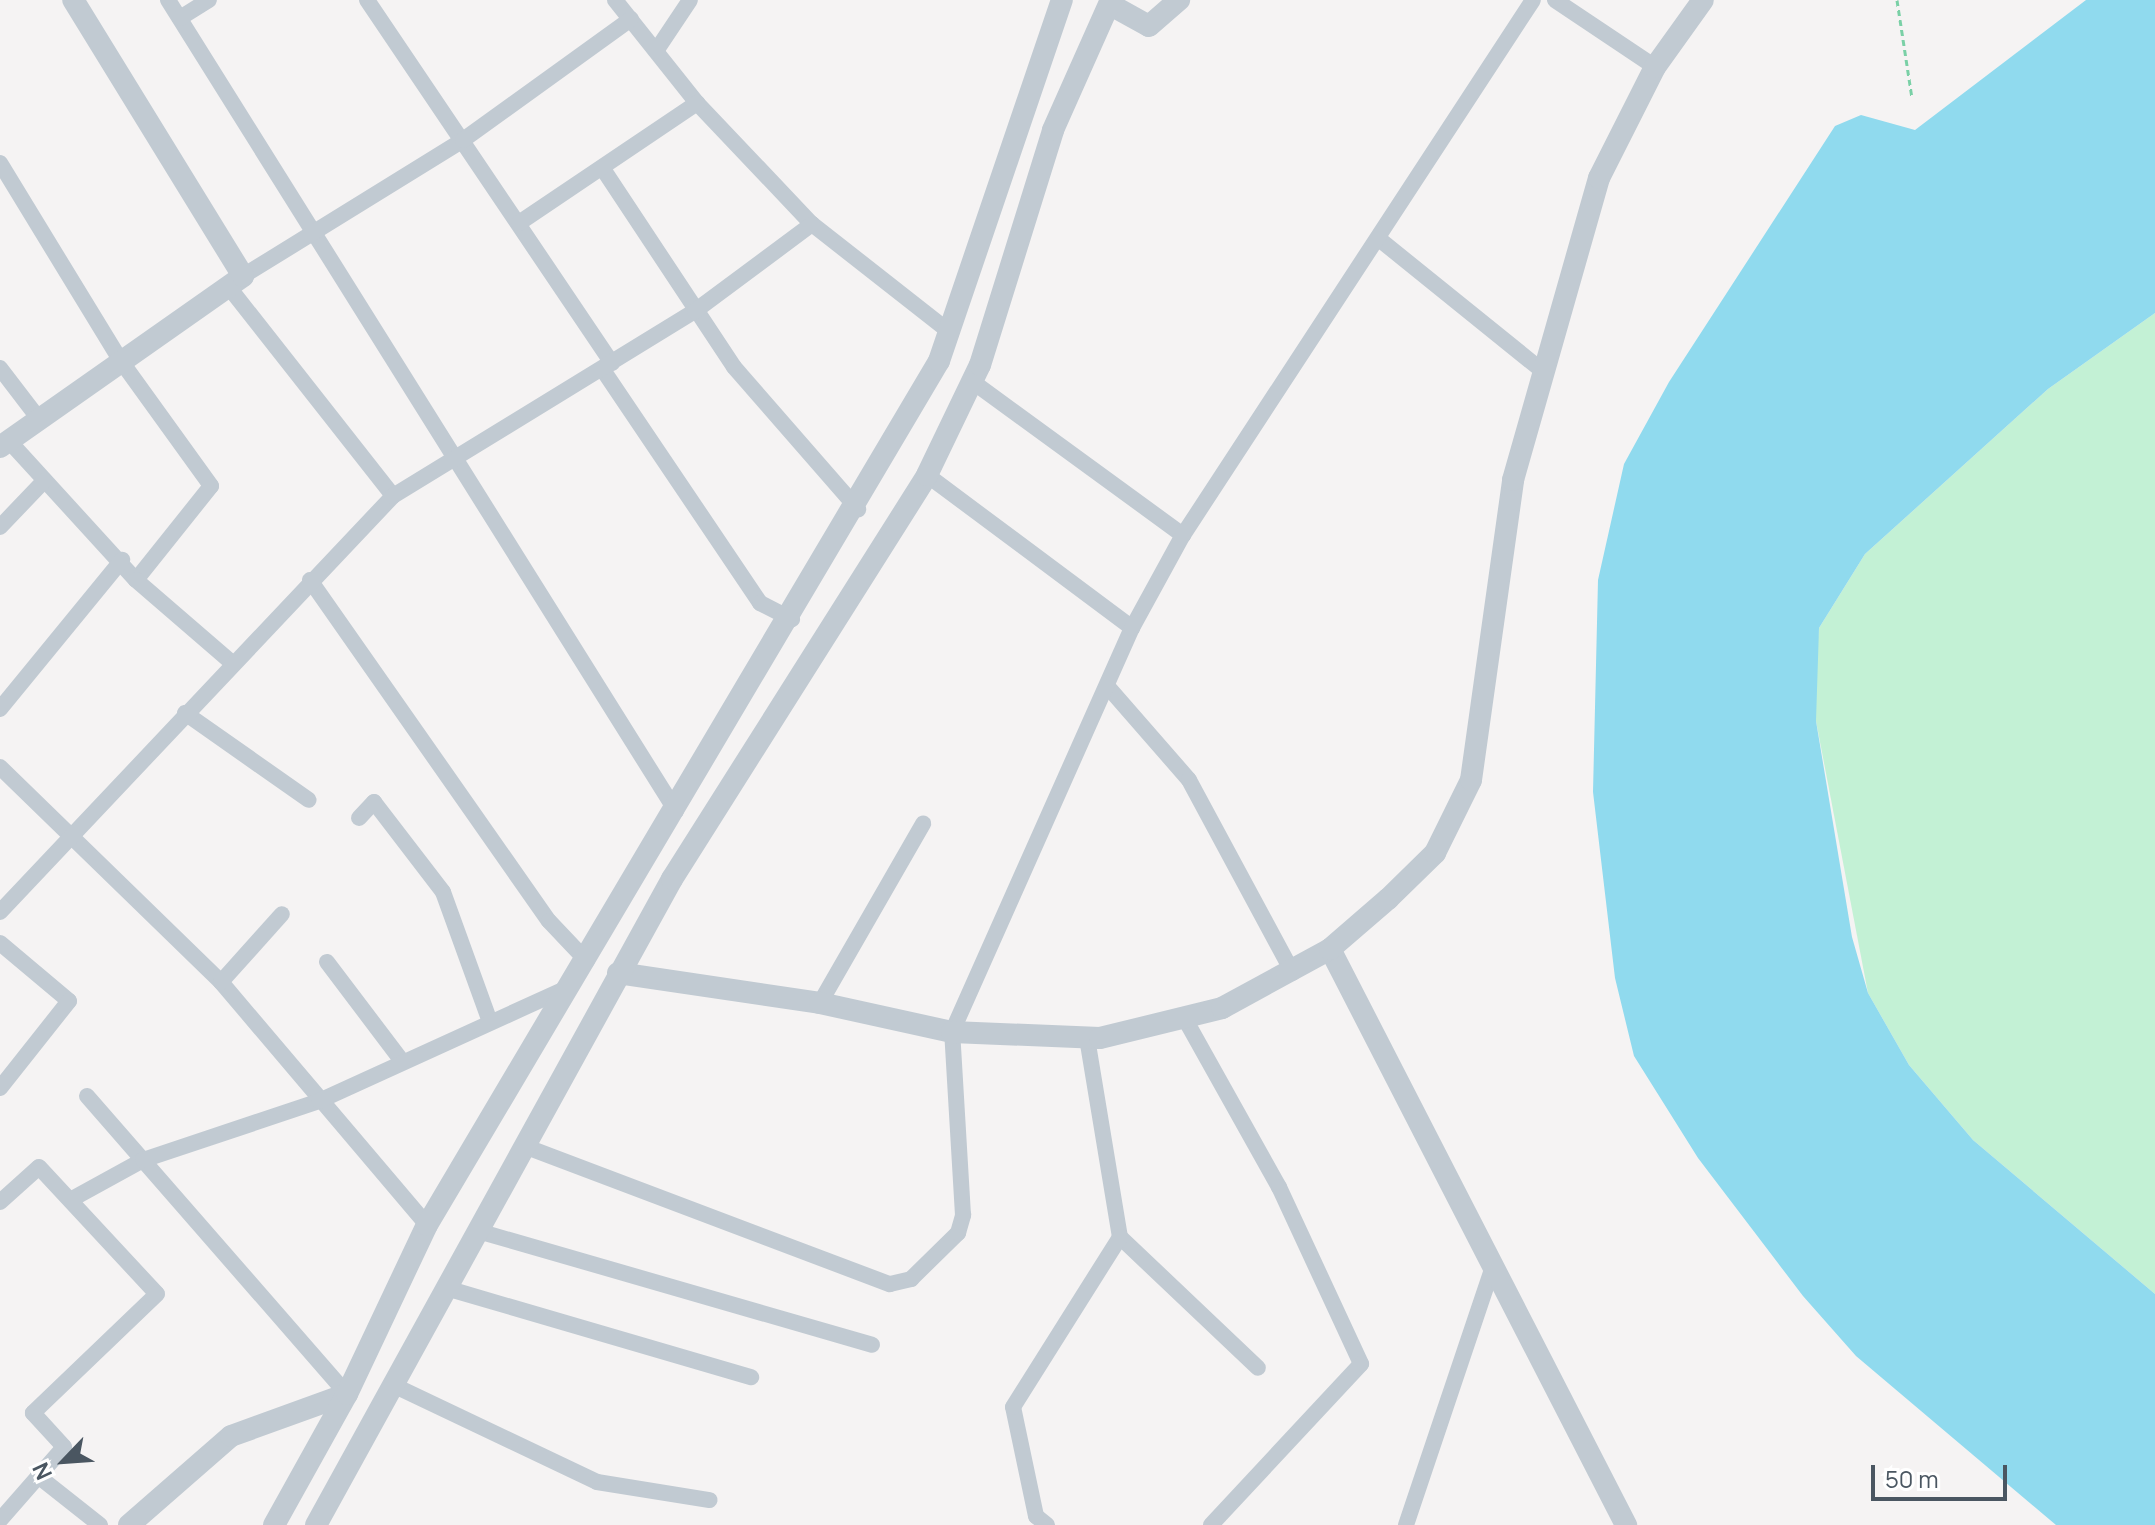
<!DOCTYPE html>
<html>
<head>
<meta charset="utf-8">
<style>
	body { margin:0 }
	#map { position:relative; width:2155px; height:1525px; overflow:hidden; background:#f5f3f3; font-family:Manrope,sans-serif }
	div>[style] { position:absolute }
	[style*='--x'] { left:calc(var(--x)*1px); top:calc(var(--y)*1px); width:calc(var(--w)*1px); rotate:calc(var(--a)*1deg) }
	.green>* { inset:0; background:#c3f1d5 }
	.water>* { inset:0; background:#90daee }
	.path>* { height:3px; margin-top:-1.5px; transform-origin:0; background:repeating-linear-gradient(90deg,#7ad0a6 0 6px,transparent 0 10px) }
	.minor>* { height:16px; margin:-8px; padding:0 8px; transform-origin:8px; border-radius:8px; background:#c1cad2 }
	.tertiary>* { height:22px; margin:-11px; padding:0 11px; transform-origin:11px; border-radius:11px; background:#c1cad2 }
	span { translate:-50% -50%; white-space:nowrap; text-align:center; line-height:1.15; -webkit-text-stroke:6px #fff; paint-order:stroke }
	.north { position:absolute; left:24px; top:1421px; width:80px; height:80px; -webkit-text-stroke:6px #fff; paint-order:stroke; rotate:245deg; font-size:22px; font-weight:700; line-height:32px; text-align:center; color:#4a5661 }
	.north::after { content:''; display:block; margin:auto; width:28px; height:36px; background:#4a5661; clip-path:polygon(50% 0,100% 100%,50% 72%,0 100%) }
	.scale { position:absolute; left:1871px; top:1465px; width:136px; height:36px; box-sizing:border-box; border:4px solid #4a5661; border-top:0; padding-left:10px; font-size:24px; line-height:28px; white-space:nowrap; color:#4a5661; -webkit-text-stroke:6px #fff; paint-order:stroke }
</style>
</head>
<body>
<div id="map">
	<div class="green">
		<i style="clip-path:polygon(2155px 313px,2155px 1294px,1973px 1140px,1909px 1065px,1868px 993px,1816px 721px,1815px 666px,1819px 628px,1865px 554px,2048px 389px)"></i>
	</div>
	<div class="water">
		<i style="clip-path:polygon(2086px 0,2155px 0,2155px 313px,2048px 389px,1865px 554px,1819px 628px,1816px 721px,1852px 937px,1868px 993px,1909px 1065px,1973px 1140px,2155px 1294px,2155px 1525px,2056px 1525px,1856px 1356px,1803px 1296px,1698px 1158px,1634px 1056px,1615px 978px,1593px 792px,1598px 580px,1624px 464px,1669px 382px,1835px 126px,1861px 115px,1915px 130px)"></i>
	</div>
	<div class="path">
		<i style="--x:1897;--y:0;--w:99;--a:81.3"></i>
	</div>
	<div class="minor">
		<i style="--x:168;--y:0;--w:957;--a:57.94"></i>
		<i style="--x:367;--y:0;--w:438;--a:56"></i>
		<i style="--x:615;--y:0;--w:132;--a:51.5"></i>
		<i style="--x:697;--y:103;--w:167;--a:46.5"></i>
		<i style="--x:812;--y:224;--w:177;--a:38.1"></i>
		<i style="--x:1555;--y:0;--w:120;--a:33.8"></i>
		<i style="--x:180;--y:18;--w:34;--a:-32"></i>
		<i style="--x:656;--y:51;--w:61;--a:-56.3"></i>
		<i style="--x:0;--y:163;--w:232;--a:58.6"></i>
		<i style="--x:121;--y:361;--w:154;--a:54.2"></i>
		<i style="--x:211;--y:486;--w:120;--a:128.6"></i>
		<i style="--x:603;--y:169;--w:237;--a:56.5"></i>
		<i style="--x:734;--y:367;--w:189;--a:48.9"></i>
		<i style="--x:519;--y:223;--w:215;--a:-34"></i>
		<i style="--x:1379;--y:239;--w:212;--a:38.9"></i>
		<i style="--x:243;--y:276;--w:259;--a:-31.7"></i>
		<i style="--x:463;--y:140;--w:207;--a:-35.8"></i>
		<i style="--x:228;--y:286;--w:267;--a:51.8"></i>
		<i style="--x:0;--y:368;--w:64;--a:52.6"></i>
		<i style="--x:603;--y:370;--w:281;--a:56"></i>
		<i style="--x:760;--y:603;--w:36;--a:27"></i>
		<i style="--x:973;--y:382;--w:260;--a:36.1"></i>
		<i style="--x:9;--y:441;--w:188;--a:47.6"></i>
		<i style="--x:136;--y:580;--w:124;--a:40.8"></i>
		<i style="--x:927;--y:475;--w:256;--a:36.7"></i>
		<i style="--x:0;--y:527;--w:64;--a:-46.3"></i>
		<i style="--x:310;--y:580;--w:416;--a:55"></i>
		<i style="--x:549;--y:921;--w:55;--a:46.5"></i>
		<i style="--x:1108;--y:687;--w:123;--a:48.9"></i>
		<i style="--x:1189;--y:780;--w:219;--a:61.7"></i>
		<i style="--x:0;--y:709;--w:193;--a:-50.7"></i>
		<i style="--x:185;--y:713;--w:151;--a:35.1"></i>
		<i style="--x:0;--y:767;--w:308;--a:44.2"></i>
		<i style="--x:221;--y:982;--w:319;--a:49.7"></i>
		<i style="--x:359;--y:818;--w:22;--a:-47"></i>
		<i style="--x:374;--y:802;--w:113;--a:52.5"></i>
		<i style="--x:443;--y:892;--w:135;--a:70.1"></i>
		<i style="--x:0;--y:912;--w:572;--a:-46.63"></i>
		<i style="--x:393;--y:496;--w:354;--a:-31.5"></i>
		<i style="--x:695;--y:311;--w:146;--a:-36.6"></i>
		<i style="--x:0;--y:943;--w:90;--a:40"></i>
		<i style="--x:69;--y:1001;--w:111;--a:128.4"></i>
		<i style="--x:327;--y:962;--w:124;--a:52.9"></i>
		<i style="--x:221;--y:982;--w:91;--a:-48.1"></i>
		<i style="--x:820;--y:1003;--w:207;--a:-60.1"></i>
		<i style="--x:1185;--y:1019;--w:193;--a:60.8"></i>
		<i style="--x:1279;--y:1187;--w:195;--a:65.1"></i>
		<i style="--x:1361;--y:1364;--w:220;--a:133"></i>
		<i style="--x:1087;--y:1038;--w:202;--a:80.6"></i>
		<i style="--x:1120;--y:1237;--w:190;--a:43.5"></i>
		<i style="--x:87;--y:1096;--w:395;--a:48.9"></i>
		<i style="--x:524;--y:1146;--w:391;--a:20.7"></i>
		<i style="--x:890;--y:1284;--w:22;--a:-13"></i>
		<i style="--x:911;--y:1279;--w:66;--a:-44.4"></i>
		<i style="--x:958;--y:1233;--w:19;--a:-74"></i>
		<i style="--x:963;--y:1215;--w:183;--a:-93.4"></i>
		<i style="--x:952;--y:1032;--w:442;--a:-66"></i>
		<i style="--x:1132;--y:628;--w:106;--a:-61.3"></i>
		<i style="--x:1183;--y:535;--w:639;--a:-56.81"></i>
		<i style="--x:72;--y:1199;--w:81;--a:-28.8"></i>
		<i style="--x:143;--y:1160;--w:186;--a:-18.5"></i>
		<i style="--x:319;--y:1101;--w:275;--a:-24.5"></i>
		<i style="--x:0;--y:1202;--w:52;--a:-41.9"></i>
		<i style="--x:39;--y:1167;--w:173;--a:47.1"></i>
		<i style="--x:157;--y:1294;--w:172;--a:136.2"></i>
		<i style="--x:33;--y:1413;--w:46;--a:47.6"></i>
		<i style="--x:64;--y:1447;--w:97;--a:131.2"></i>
		<i style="--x:478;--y:1231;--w:410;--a:16.1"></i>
		<i style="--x:446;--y:1288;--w:318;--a:16.3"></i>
		<i style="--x:393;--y:1385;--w:226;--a:25.4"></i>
		<i style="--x:597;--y:1482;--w:114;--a:9.1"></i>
		<i style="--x:38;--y:1476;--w:79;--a:38.3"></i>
		<i style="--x:1047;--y:1525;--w:14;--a:-141"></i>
		<i style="--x:1036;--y:1516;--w:111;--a:-101.9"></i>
		<i style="--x:1013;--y:1407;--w:201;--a:-57.8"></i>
		<i style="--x:1406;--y:1525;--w:275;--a:-71.4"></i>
	</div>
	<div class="tertiary">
		<i style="--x:1111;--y:5;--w:43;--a:28.9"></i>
		<i style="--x:1149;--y:26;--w:40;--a:-41"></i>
		<i style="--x:0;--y:447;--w:297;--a:-35.1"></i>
		<i style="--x:243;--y:276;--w:324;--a:-121.6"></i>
		<i style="--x:1330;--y:949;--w:648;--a:62.8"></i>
		<i style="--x:618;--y:973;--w:204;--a:8.4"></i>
		<i style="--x:820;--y:1003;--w:135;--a:12.4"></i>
		<i style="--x:952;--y:1032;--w:148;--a:2.3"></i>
		<i style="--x:1100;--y:1038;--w:126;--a:-13.8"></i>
		<i style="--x:1222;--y:1008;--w:123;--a:-28.6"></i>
		<i style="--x:1330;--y:949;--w:77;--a:-40.8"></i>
		<i style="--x:1388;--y:899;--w:66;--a:-44.4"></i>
		<i style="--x:1435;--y:853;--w:81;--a:-63.7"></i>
		<i style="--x:1471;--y:780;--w:303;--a:-82"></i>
		<i style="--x:1513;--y:480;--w:314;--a:-74.1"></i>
		<i style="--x:1599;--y:178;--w:124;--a:-63.2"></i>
		<i style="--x:1655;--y:67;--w:82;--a:-54.4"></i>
		<i style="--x:129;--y:1525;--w:135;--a:-41.1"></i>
		<i style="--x:231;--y:1436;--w:123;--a:-19.9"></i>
		<i style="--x:274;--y:1525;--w:150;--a:-60.9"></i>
		<i style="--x:347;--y:1394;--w:187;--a:-64.7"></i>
		<i style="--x:427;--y:1225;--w:1004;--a:-59.35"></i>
		<i style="--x:939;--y:361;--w:381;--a:-71.2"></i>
		<i style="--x:316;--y:1525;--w:738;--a:-61.14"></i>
		<i style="--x:672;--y:879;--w:478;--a:-57.7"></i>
		<i style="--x:927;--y:475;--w:122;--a:-64.3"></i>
		<i style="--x:980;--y:365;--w:246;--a:-72.7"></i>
		<i style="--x:1053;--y:130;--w:142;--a:-66"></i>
	</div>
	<div class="north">N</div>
	<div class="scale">50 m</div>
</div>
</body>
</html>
